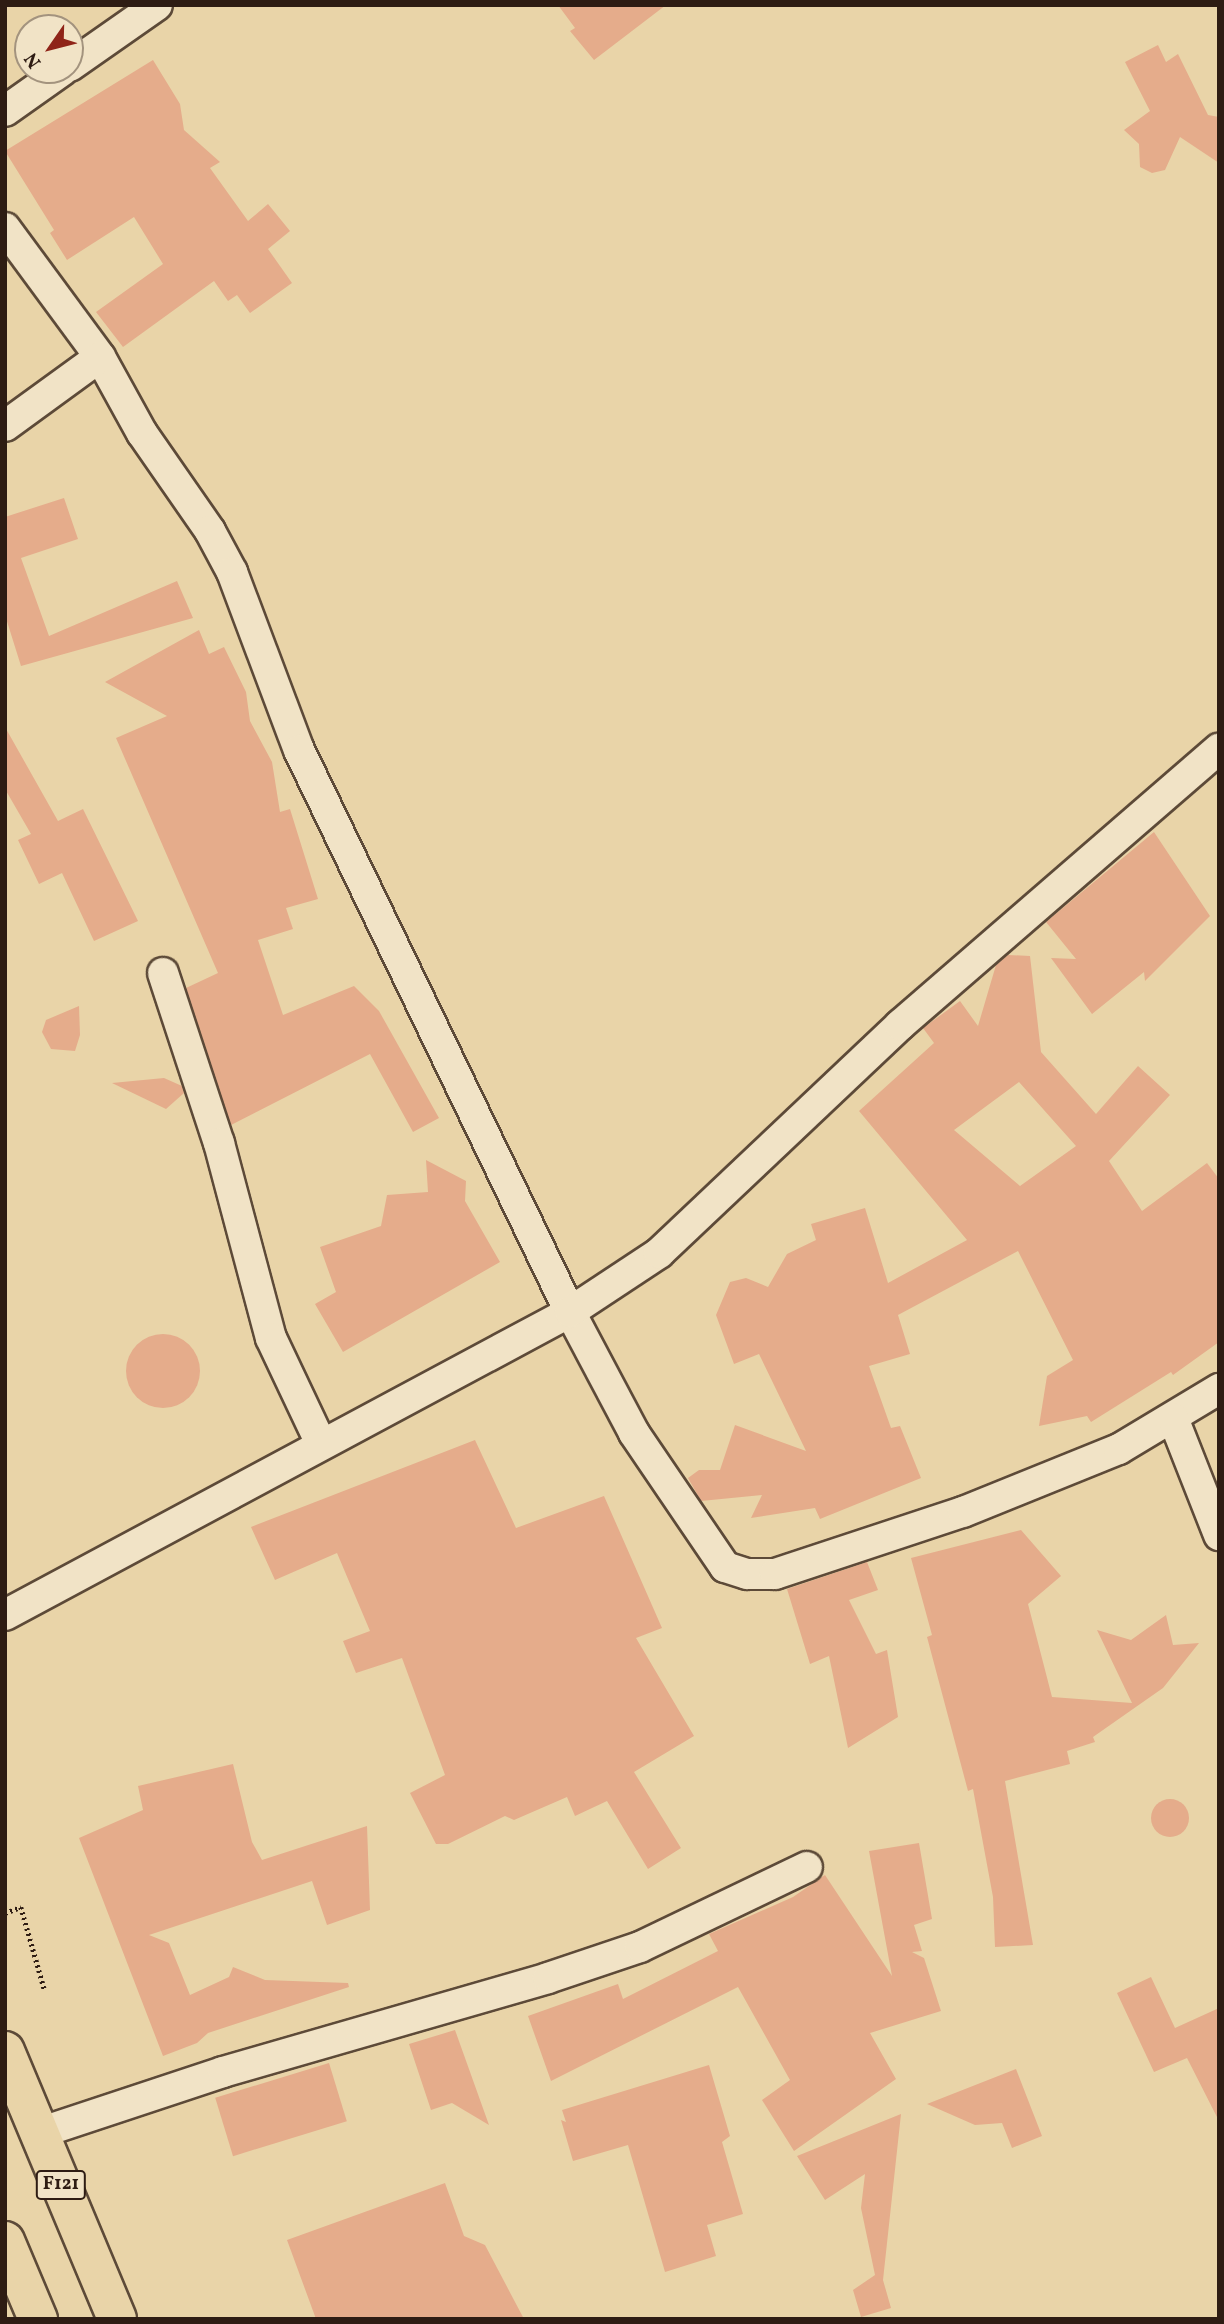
<!DOCTYPE html>
<html>
<head>
<meta charset="utf-8">
<style>
	body { margin:0 }
	#map { position:relative; width:1224px; height:2324px; overflow:hidden; background:#e9d4a8; font-family:Vollkorn,serif }
	div>[style] { position:absolute }
	[style*='--x'] { left:calc(var(--x)*1px); top:calc(var(--y)*1px); width:calc(var(--w)*1px); rotate:calc(var(--a)*1deg) }
	.building>* { inset:0; background:#e5ac8b; transform-origin:0 0 }
	.round { border-radius:50% }
	.path>* { height:4.5px; margin-top:-2.25px; transform-origin:0; background:repeating-linear-gradient(90deg,#2e1c13 0 2px,transparent 0 5.5px) }
	.roads { filter:drop-shadow(2px 0 #5d4a38) drop-shadow(-2px 0 #5d4a38) drop-shadow(0 2px #5d4a38) drop-shadow(0 -2px #5d4a38) }
	.minor>* { height:30px; margin:-15px; padding:0 15px; transform-origin:15px; border-radius:15px; background:#f1e3c6 }
	.primary>* { height:38px; margin:-19px; padding:0 19px; transform-origin:19px; border-radius:19px; background:#e9d4a8 }
	span { translate:-50% -50%; white-space:nowrap; text-align:center; line-height:1.15; -webkit-text-stroke:6px #f1e3c6; paint-order:stroke }
	.shield-label span { padding:2px 5px; background:#f1e3c6; border:2px solid; border-radius:5px; -webkit-text-stroke-width:0 }
	.shield-label { font-size:19px; color:#2e1c13; font-weight:700 }
	.frame { position:absolute; inset:0; border:7px solid #2e1c13; pointer-events:none }
	.north { position:absolute; left:14px; top:14px; width:70px; height:70px; box-sizing:border-box; background:#f1e3c6; border:2px solid #a3937e; border-radius:50%; rotate:235deg; font-size:19px; font-weight:700; line-height:28px; text-align:center; color:#2e1c13 }
	.north::after { content:''; display:block; margin:auto; width:24px; height:32px; background:#8f2418; clip-path:polygon(50% 0,100% 100%,50% 72%,0 100%) }
</style>
</head>
<body>
<div id="map">
	<div class="building">
		<i style="clip-path:polygon(558px 5px,666px 5px,594px 60px,570px 31px,575px 28px)"></i>
		<i style="clip-path:polygon(1158px 45px,1166px 62px,1178px 54px,1208px 115px,1219px 117px,1219px 163px,1180px 137px,1165px 170px,1152px 173px,1140px 167px,1139px 144px,1124px 130px,1150px 111px,1125px 62px)"></i>
		<i style="clip-path:polygon(153px 60px,180px 104px,184px 130px,220px 162px,210px 168px,248px 221px,268px 204px,290px 231px,268px 249px,292px 283px,250px 313px,237px 295px,228px 301px,214px 281px,123px 347px,96px 312px,163px 264px,134px 217px,67px 260px,50px 233px,54px 230px,5px 151px)"></i>
		<i style="clip-path:polygon(64px 498px,78px 539px,21px 558px,49px 636px,177px 581px,193px 618px,21px 666px,5px 615px,5px 517px)"></i>
		<i style="clip-path:polygon(199px 630px,209px 654px,224px 647px,246px 692px,250px 721px,272px 762px,280px 812px,290px 809px,318px 899px,286px 908px,293px 929px,258px 940px,283px 1015px,354px 986px,379px 1011px,439px 1118px,413px 1132px,370px 1054px,231px 1125px,186px 988px,218px 973px,116px 738px,167px 716px,105px 682px)"></i>
		<i style="clip-path:polygon(5px 727px,58px 821px,83px 809px,138px 921px,94px 941px,62px 873px,39px 884px,18px 840px,31px 834px,5px 789px)"></i>
		<i style="clip-path:polygon(1154px 832px,1210px 916px,1145px 981px,1144px 972px,1092px 1014px,1051px 958px,1076px 959px,1046px 922px)"></i>
		<i style="clip-path:polygon(evenodd,1008px 955px,1030px 956px,1041px 1052px,1096px 1114px,1138px 1066px,1170px 1095px,1109px 1161px,1142px 1211px,1207px 1163px,1219px 1179px,1219px 1342px,1173px 1375px,1171px 1372px,1091px 1422px,1087px 1416px,1039px 1426px,1047px 1376px,1073px 1360px,1018px 1251px,898px 1315px,910px 1354px,869px 1366px,891px 1428px,900px 1426px,921px 1478px,820px 1519px,815px 1508px,751px 1518px,762px 1495px,701px 1501px,688px 1478px,699px 1470px,720px 1470px,735px 1425px,806px 1451px,759px 1354px,734px 1364px,716px 1315px,730px 1282px,746px 1278px,768px 1287px,787px 1254px,816px 1240px,811px 1224px,865px 1208px,888px 1283px,967px 1240px,859px 1111px,934px 1043px,923px 1028px,960px 1001px,978px 1026px,996px 965px,1008px 955px,1019px 1082px,1076px 1146px,1020px 1186px,954px 1130px,1019px 1082px)"></i>
		<i style="clip-path:polygon(79px 1006px,80px 1035px,75px 1051px,51px 1049px,42px 1032px,46px 1020px)"></i>
		<i style="clip-path:polygon(164px 1078px,182px 1086px,184px 1093px,166px 1109px,112px 1083px)"></i>
		<i style="clip-path:polygon(426px 1160px,466px 1181px,465px 1201px,500px 1262px,343px 1352px,315px 1304px,336px 1292px,320px 1247px,381px 1226px,387px 1195px,428px 1192px)"></i>
		<i class="round" style="left:126px;top:1334px;width:74px;height:74px"></i>
		<i style="clip-path:polygon(475px 1440px,516px 1528px,604px 1496px,662px 1628px,636px 1638px,694px 1736px,634px 1772px,681px 1848px,648px 1869px,607px 1801px,575px 1816px,567px 1797px,514px 1820px,505px 1816px,448px 1844px,436px 1844px,410px 1793px,445px 1775px,402px 1658px,356px 1673px,343px 1641px,370px 1631px,337px 1553px,275px 1580px,251px 1527px)"></i>
		<i style="clip-path:polygon(1021px 1530px,1061px 1576px,1028px 1604px,1052px 1697px,1132px 1703px,1097px 1630px,1131px 1640px,1166px 1615px,1173px 1645px,1199px 1643px,1163px 1688px,1093px 1737px,1095px 1742px,1067px 1751px,1070px 1764px,1005px 1781px,1033px 1945px,995px 1947px,993px 1897px,973px 1789px,968px 1791px,927px 1637px,932px 1635px,911px 1558px)"></i>
		<i style="clip-path:polygon(867px 1562px,878px 1590px,849px 1600px,876px 1654px,887px 1650px,898px 1717px,848px 1748px,829px 1656px,810px 1664px,787px 1589px)"></i>
		<i style="clip-path:polygon(233px 1764px,252px 1842px,262px 1860px,367px 1826px,370px 1910px,327px 1925px,312px 1881px,149px 1935px,169px 1943px,190px 1995px,229px 1977px,233px 1967px,265px 1980px,348px 1983px,349px 1987px,208px 2033px,197px 2043px,163px 2056px,79px 1838px,143px 1810px,138px 1786px)"></i>
		<i class="round" style="left:1151px;top:1799px;width:38px;height:38px"></i>
		<i style="clip-path:polygon(919px 1843px,932px 1919px,914px 1925px,922px 1951px,912px 1952px,924px 1958px,941px 2011px,870px 2033px,896px 2079px,794px 2151px,762px 2100px,790px 2080px,738px 1987px,551px 2081px,528px 2016px,618px 1984px,623px 1999px,718px 1951px,709px 1934px,793px 1897px,825px 1875px,892px 1976px,869px 1851px)"></i>
		<i style="clip-path:polygon(1151px 1977px,1175px 2028px,1219px 2008px,1219px 2121px,1187px 2058px,1154px 2072px,1117px 1993px)"></i>
		<i style="clip-path:polygon(455px 2030px,489px 2125px,452px 2103px,431px 2110px,409px 2044px)"></i>
		<i style="left:329px;top:2063px;width:61px;height:119px;rotate:73deg"></i>
		<i style="clip-path:polygon(709px 2065px,730px 2136px,722px 2142px,743px 2214px,707px 2225px,716px 2256px,665px 2272px,628px 2145px,573px 2161px,561px 2120px,566px 2122px,562px 2110px)"></i>
		<i style="clip-path:polygon(1016px 2069px,1042px 2136px,1012px 2148px,1002px 2123px,975px 2125px,927px 2104px)"></i>
		<i style="clip-path:polygon(901px 2114px,883px 2280px,891px 2308px,861px 2317px,853px 2290px,875px 2275px,861px 2208px,865px 2174px,825px 2200px,797px 2156px)"></i>
		<i style="clip-path:polygon(445px 2183px,464px 2236px,485px 2245px,524px 2319px,316px 2319px,287px 2240px)"></i>
	</div>
	<div class="path">
		<i style="--x:5;--y:1913;--w:17;--a:-21"></i>
		<i style="--x:21;--y:1907;--w:87;--a:74.1"></i>
	</div>
	<div class="roads">
		<div class="minor">
			<i style="--x:70;--y:66;--w:106;--a:-35"></i>
			<i style="--x:5;--y:111;--w:71;--a:-35.3"></i>
			<i style="--x:5;--y:228;--w:160;--a:53.6"></i>
			<i style="--x:100;--y:357;--w:87;--a:61.1"></i>
			<i style="--x:142;--y:433;--w:119;--a:55.2"></i>
			<i style="--x:210;--y:531;--w:47;--a:61.8"></i>
			<i style="--x:232;--y:572;--w:190;--a:69.4"></i>
			<i style="--x:299;--y:750;--w:624;--a:64.26"></i>
			<i style="--x:570;--y:1312;--w:137;--a:62.1"></i>
			<i style="--x:634;--y:1433;--w:162;--a:55.8"></i>
			<i style="--x:725;--y:1567;--w:23;--a:18"></i>
			<i style="--x:747;--y:1574;--w:28;--a:0"></i>
			<i style="--x:775;--y:1574;--w:198;--a:-18.3"></i>
			<i style="--x:963;--y:1512;--w:168;--a:-22"></i>
			<i style="--x:1119;--y:1449;--w:117;--a:-31"></i>
			<i style="--x:5;--y:426;--w:117;--a:-36"></i>
			<i style="--x:163;--y:973;--w:179;--a:71.8"></i>
			<i style="--x:219;--y:1143;--w:202;--a:75.1"></i>
			<i style="--x:271;--y:1338;--w:117;--a:64.7"></i>
			<i style="--x:1173;--y:1418;--w:126;--a:68.5"></i>
			<i style="--x:5;--y:1615;--w:641;--a:-28.2"></i>
			<i style="--x:570;--y:1312;--w:107;--a:-33.5"></i>
			<i style="--x:659;--y:1253;--w:332;--a:-43.4"></i>
			<i style="--x:900;--y:1025;--w:422;--a:-40.9"></i>
			<i style="--x:39;--y:2133;--w:194;--a:-18.3"></i>
			<i style="--x:223;--y:2072;--w:338;--a:-16.1"></i>
			<i style="--x:548;--y:1978;--w:97;--a:-18.6"></i>
			<i style="--x:640;--y:1947;--w:185;--a:-25.6"></i>
		</div>
		<div class="primary">
			<i style="--x:5;--y:2051;--w:290;--a:67.3"></i>
			<i style="--x:5;--y:2241;--w:85;--a:67.1"></i>
		</div>
	</div>
	<div class="shield-label">
		<span style="left:61px;top:2185px">F121</span>
	</div>
	<div class="frame"></div>
	<div class="north">N</div>
</div>
</body>
</html>
